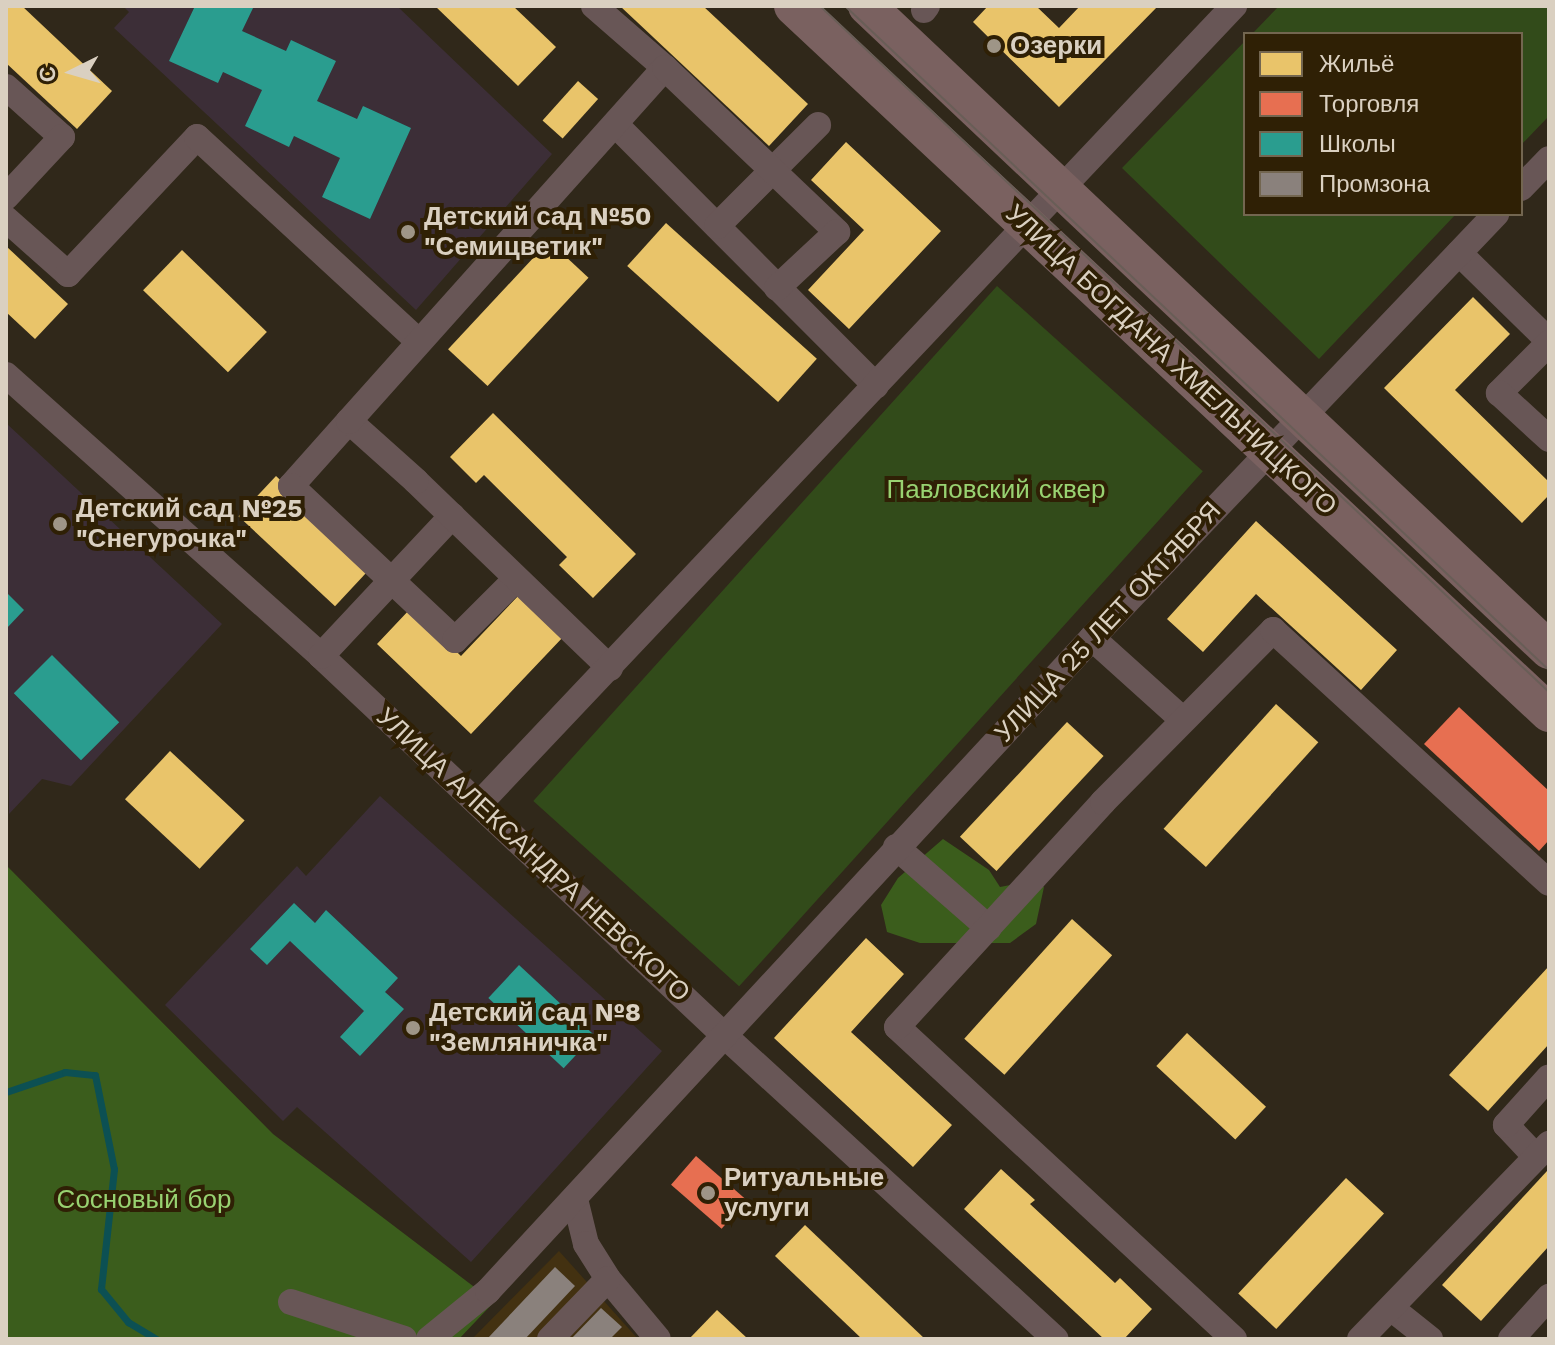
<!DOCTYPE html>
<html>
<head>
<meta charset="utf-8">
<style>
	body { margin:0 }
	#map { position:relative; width:1555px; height:1345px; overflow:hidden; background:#30281a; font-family:"Work Sans",sans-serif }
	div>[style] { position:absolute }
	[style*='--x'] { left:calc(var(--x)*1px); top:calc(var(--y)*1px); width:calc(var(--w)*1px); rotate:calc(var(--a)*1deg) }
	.built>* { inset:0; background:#433111 }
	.education>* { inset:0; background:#3c2e37 }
	.green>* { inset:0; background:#324b1a; transform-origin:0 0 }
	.forest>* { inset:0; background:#3b5d1c }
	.homes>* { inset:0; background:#e9c46a; transform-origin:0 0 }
	.shops>* { inset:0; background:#e76f51; transform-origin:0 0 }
	.schools>* { inset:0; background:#2a9d8f; transform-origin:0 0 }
	.industry>* { inset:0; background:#8a817c }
	.stream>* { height:7px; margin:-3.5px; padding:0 3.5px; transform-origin:3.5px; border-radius:3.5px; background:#0c5053 }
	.minor>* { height:26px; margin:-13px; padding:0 13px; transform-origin:13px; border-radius:13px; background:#685656 }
	.highway>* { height:38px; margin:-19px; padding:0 19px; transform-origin:19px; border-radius:19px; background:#7a6160 }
	.tram>* { height:2px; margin:-1px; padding:0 1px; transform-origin:1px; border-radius:1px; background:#695e57 }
	.dots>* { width:22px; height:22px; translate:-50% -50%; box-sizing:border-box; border:4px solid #2f2005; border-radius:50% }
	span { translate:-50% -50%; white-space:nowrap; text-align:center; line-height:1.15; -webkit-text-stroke:8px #2f2005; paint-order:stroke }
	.poi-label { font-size:26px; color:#dad0c1; font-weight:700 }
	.left { translate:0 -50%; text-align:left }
	.street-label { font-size:26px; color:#dad0c1 }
	.park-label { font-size:26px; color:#98d271 }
	.frame { position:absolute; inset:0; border:8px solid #dad0c1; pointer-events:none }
	.legend { position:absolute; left:1243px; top:32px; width:280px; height:184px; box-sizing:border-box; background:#2f2005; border:2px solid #736650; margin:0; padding:10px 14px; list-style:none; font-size:24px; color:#dad0c1 }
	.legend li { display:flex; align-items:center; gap:16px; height:40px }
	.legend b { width:40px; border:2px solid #736650 }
	.north { position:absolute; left:32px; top:32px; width:80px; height:80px; -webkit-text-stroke:6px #2f2005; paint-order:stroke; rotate:265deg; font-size:22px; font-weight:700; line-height:32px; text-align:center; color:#dad0c1 }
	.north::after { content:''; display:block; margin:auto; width:28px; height:36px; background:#dad0c1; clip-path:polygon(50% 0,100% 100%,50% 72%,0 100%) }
</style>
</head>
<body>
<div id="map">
	<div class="built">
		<i style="clip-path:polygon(559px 1251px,638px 1339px,472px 1339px)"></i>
	</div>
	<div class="education">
		<i style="clip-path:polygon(123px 6px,397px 6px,552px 154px,416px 310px,114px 28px,129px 12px)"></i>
		<i style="clip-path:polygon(6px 423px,222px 624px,71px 786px,42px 779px,9px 814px)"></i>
		<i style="clip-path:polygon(380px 796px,662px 1051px,471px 1262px,297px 1107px,283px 1121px,165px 1005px,297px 866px,306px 876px)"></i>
	</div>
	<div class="green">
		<i style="clip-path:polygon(1279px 6px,1549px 6px,1549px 116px,1521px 145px,1521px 34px,1252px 34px)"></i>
		<i style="clip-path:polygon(1245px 41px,1245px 214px,1456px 214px,1319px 359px,1122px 168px)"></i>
		<i style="left:997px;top:286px;width:277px;height:693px;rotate:42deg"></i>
	</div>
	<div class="forest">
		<i style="clip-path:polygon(943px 839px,989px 870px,1000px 887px,1036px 880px,1044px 887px,1036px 924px,1010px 943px,920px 943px,887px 932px,881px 905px,898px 878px)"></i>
		<i style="clip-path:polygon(6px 865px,273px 1134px,494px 1302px,459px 1339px,6px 1339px)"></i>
	</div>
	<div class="homes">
		<i style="clip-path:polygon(6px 6px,22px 6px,112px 91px,77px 129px,6px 63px)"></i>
		<i style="clip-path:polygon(435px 6px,513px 6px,556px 47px,518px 86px)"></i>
		<i style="clip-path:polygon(620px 6px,703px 6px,808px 104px,769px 146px)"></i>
		<i style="clip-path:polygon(988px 6px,1036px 6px,1059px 28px,1080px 6px,1158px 6px,1059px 107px,973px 22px)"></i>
		<i style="left:578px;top:81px;width:27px;height:53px;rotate:42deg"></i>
		<i style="clip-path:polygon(846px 142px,941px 231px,849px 329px,808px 290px,864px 230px,811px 180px)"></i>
		<i style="left:666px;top:223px;width:203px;height:58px;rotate:42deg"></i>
		<i style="left:549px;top:241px;width:54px;height:148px;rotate:43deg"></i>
		<i style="clip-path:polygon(6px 246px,68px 304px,35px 339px,6px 312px)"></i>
		<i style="left:182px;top:250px;width:118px;height:56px;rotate:44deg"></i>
		<i style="clip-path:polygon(1473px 297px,1510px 334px,1455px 390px,1549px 482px,1549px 495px,1522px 523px,1384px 388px)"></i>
		<i style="clip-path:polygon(493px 413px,636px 554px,593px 598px,559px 565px,567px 557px,484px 475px,476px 483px,450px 457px)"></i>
		<i style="left:276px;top:476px;width:132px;height:55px;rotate:43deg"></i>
		<i style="clip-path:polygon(1256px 521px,1397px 650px,1361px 690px,1256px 594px,1203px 652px,1167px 619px)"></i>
		<i style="clip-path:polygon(520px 594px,564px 636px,471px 734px,377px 644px,411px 608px,461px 656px)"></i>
		<i style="left:1276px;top:704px;width:57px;height:168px;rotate:42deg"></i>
		<i style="left:1067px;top:722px;width:50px;height:157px;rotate:43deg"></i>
		<i style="left:170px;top:751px;width:102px;height:66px;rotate:43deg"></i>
		<i style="left:1072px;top:919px;width:54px;height:161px;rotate:42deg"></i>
		<i style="clip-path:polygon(866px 938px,904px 974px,851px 1032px,952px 1125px,913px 1167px,774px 1038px)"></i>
		<i style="clip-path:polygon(1549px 966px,1549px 1044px,1488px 1111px,1449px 1075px)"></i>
		<i style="left:1187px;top:1033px;width:108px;height:45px;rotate:43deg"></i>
		<i style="clip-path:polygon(1001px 1169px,1035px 1200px,1030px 1204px,1115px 1283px,1120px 1278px,1152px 1309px,1124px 1339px,1104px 1339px,964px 1209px)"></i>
		<i style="clip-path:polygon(1547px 1171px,1549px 1246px,1481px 1321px,1442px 1285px)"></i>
		<i style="left:1346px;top:1178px;width:52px;height:158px;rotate:43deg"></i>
		<i style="clip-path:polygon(805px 1225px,925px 1339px,862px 1339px,775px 1256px)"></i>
		<i style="clip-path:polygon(717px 1310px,748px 1339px,689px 1339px)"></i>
	</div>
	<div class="shops">
		<i style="clip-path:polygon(1459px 707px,1549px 791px,1549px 840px,1539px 851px,1424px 744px)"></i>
		<i style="left:696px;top:1156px;width:67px;height:38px;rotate:41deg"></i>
	</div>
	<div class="schools">
		<i style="clip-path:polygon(195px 6px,254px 6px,242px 31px,286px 51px,291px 40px,336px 61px,317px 101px,357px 119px,363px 106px,411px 128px,370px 219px,322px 197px,340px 158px,294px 136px,289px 147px,245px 126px,262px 90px,223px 72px,218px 83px,169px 61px)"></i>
		<i style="clip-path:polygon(6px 592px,24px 610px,6px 629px)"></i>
		<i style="left:52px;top:655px;width:95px;height:54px;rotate:45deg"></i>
		<i style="clip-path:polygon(294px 903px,315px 923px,326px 910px,398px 978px,385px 992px,404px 1009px,360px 1056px,340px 1037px,364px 1011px,290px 941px,267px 965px,250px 949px)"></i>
		<i style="left:519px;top:965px;width:103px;height:45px;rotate:43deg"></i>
	</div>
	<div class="industry">
		<i style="clip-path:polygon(555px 1267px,575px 1286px,525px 1339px,487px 1339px)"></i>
		<i style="clip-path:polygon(601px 1308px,622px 1327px,610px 1339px,571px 1339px)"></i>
	</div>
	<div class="stream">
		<i style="--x:6;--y:1092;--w:62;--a:-18.7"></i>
		<i style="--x:65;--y:1072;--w:30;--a:6"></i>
		<i style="--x:95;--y:1075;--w:96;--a:78.6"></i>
		<i style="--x:114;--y:1169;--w:121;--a:96.2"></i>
		<i style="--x:101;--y:1289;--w:43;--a:50.7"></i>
		<i style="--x:128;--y:1322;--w:33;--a:31"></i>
	</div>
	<div class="minor">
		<i style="--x:594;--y:6;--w:94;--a:41.1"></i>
		<i style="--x:924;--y:10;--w:5;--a:-53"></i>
		<i style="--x:6;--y:87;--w:75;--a:41.8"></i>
		<i style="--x:62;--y:137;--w:82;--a:133"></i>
		<i style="--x:616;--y:125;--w:368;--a:45.1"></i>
		<i style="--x:1521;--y:188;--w:40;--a:-46"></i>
		<i style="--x:6;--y:219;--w:83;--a:41.6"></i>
		<i style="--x:68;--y:274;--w:188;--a:-46.7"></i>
		<i style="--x:197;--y:137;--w:302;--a:42.7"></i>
		<i style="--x:717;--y:226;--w:143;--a:-45"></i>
		<i style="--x:1459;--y:253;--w:126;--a:44.4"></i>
		<i style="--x:1549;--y:343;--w:71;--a:135"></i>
		<i style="--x:1499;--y:393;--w:68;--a:42.6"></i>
		<i style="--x:6;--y:375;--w:422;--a:41.7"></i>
		<i style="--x:321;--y:656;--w:556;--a:43.25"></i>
		<i style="--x:726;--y:1037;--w:447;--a:42.5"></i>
		<i style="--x:349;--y:421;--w:87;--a:131.7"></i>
		<i style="--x:291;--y:486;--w:225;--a:43.2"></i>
		<i style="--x:455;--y:640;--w:86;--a:-45"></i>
		<i style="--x:1092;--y:638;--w:121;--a:42"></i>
		<i style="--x:321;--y:656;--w:192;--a:-46.9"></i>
		<i style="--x:610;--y:668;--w:269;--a:-136.1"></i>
		<i style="--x:416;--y:481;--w:90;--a:-138.2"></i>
		<i style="--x:349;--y:421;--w:474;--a:-48.2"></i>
		<i style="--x:665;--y:68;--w:238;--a:43.6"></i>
		<i style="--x:837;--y:232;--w:82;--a:137"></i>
		<i style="--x:479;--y:804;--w:1099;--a:-46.59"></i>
		<i style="--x:896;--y:847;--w:123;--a:41.1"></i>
		<i style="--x:1536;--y:1157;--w:44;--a:-133.2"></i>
		<i style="--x:1506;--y:1125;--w:64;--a:-48.1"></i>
		<i style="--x:575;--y:1199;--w:46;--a:76.3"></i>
		<i style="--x:586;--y:1244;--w:41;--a:57.8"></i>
		<i style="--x:608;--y:1279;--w:78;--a:50.2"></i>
		<i style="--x:291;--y:1302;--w:119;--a:18.1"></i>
		<i style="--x:1391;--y:1308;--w:50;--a:38.5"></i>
		<i style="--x:429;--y:1339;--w:76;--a:-39.1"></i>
		<i style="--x:488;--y:1291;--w:890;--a:-47.23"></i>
		<i style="--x:1092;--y:638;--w:586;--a:-46.38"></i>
		<i style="--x:550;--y:1339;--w:83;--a:-46"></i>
		<i style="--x:1234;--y:1339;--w:459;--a:-137.2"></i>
		<i style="--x:897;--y:1027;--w:305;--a:-47.5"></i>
		<i style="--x:1103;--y:802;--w:242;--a:-45.3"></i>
		<i style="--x:1273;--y:630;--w:374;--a:42.5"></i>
		<i style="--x:1360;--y:1339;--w:272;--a:-45.9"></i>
		<i style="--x:1511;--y:1339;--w:57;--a:-47.9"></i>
	</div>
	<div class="highway">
		<i style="--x:793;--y:6;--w:1035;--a:43.08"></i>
		<i style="--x:867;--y:6;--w:938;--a:43.36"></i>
	</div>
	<div class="tram">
		<i style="--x:820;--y:6;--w:1001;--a:43.26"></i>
		<i style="--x:845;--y:6;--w:968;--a:43.33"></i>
	</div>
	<div class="dots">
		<i style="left:994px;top:46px;background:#9e9587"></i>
		<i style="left:408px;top:232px;background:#9e9587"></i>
		<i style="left:60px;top:524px;background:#9e9587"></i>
		<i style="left:413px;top:1028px;background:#9e9587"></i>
		<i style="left:708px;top:1193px;background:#9e9587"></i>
	</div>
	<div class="poi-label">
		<span class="left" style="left:1010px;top:46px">Озерки</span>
		<span class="left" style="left:424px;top:232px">Детский сад №50<br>"Семицветик"</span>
		<span class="left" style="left:76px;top:524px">Детский сад №25<br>"Снегурочка"</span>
		<span class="left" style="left:429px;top:1028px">Детский сад №8<br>"Земляничка"</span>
		<span class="left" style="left:724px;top:1193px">Ритуальные<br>услуги</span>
	</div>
	<div class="street-label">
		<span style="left:1171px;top:360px;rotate:43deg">УЛИЦА БОГДАНА ХМЕЛЬНИЦКОГО</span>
		<span style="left:1108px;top:622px;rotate:-47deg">УЛИЦА 25 ЛЕТ ОКТЯБРЯ</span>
		<span style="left:533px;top:855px;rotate:43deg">УЛИЦА АЛЕКСАНДРА НЕВСКОГО</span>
	</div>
	<div class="park-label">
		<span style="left:996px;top:490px">Павловский сквер</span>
		<span style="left:144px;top:1200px">Сосновый бор</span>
	</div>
	<div class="frame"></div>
	<ul class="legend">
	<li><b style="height:22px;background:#e9c46a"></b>Жильё</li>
	<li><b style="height:22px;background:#e76f51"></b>Торговля</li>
	<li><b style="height:22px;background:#2a9d8f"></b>Школы</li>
	<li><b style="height:22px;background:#8a817c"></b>Промзона</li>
	</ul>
	<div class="north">С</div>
</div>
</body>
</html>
